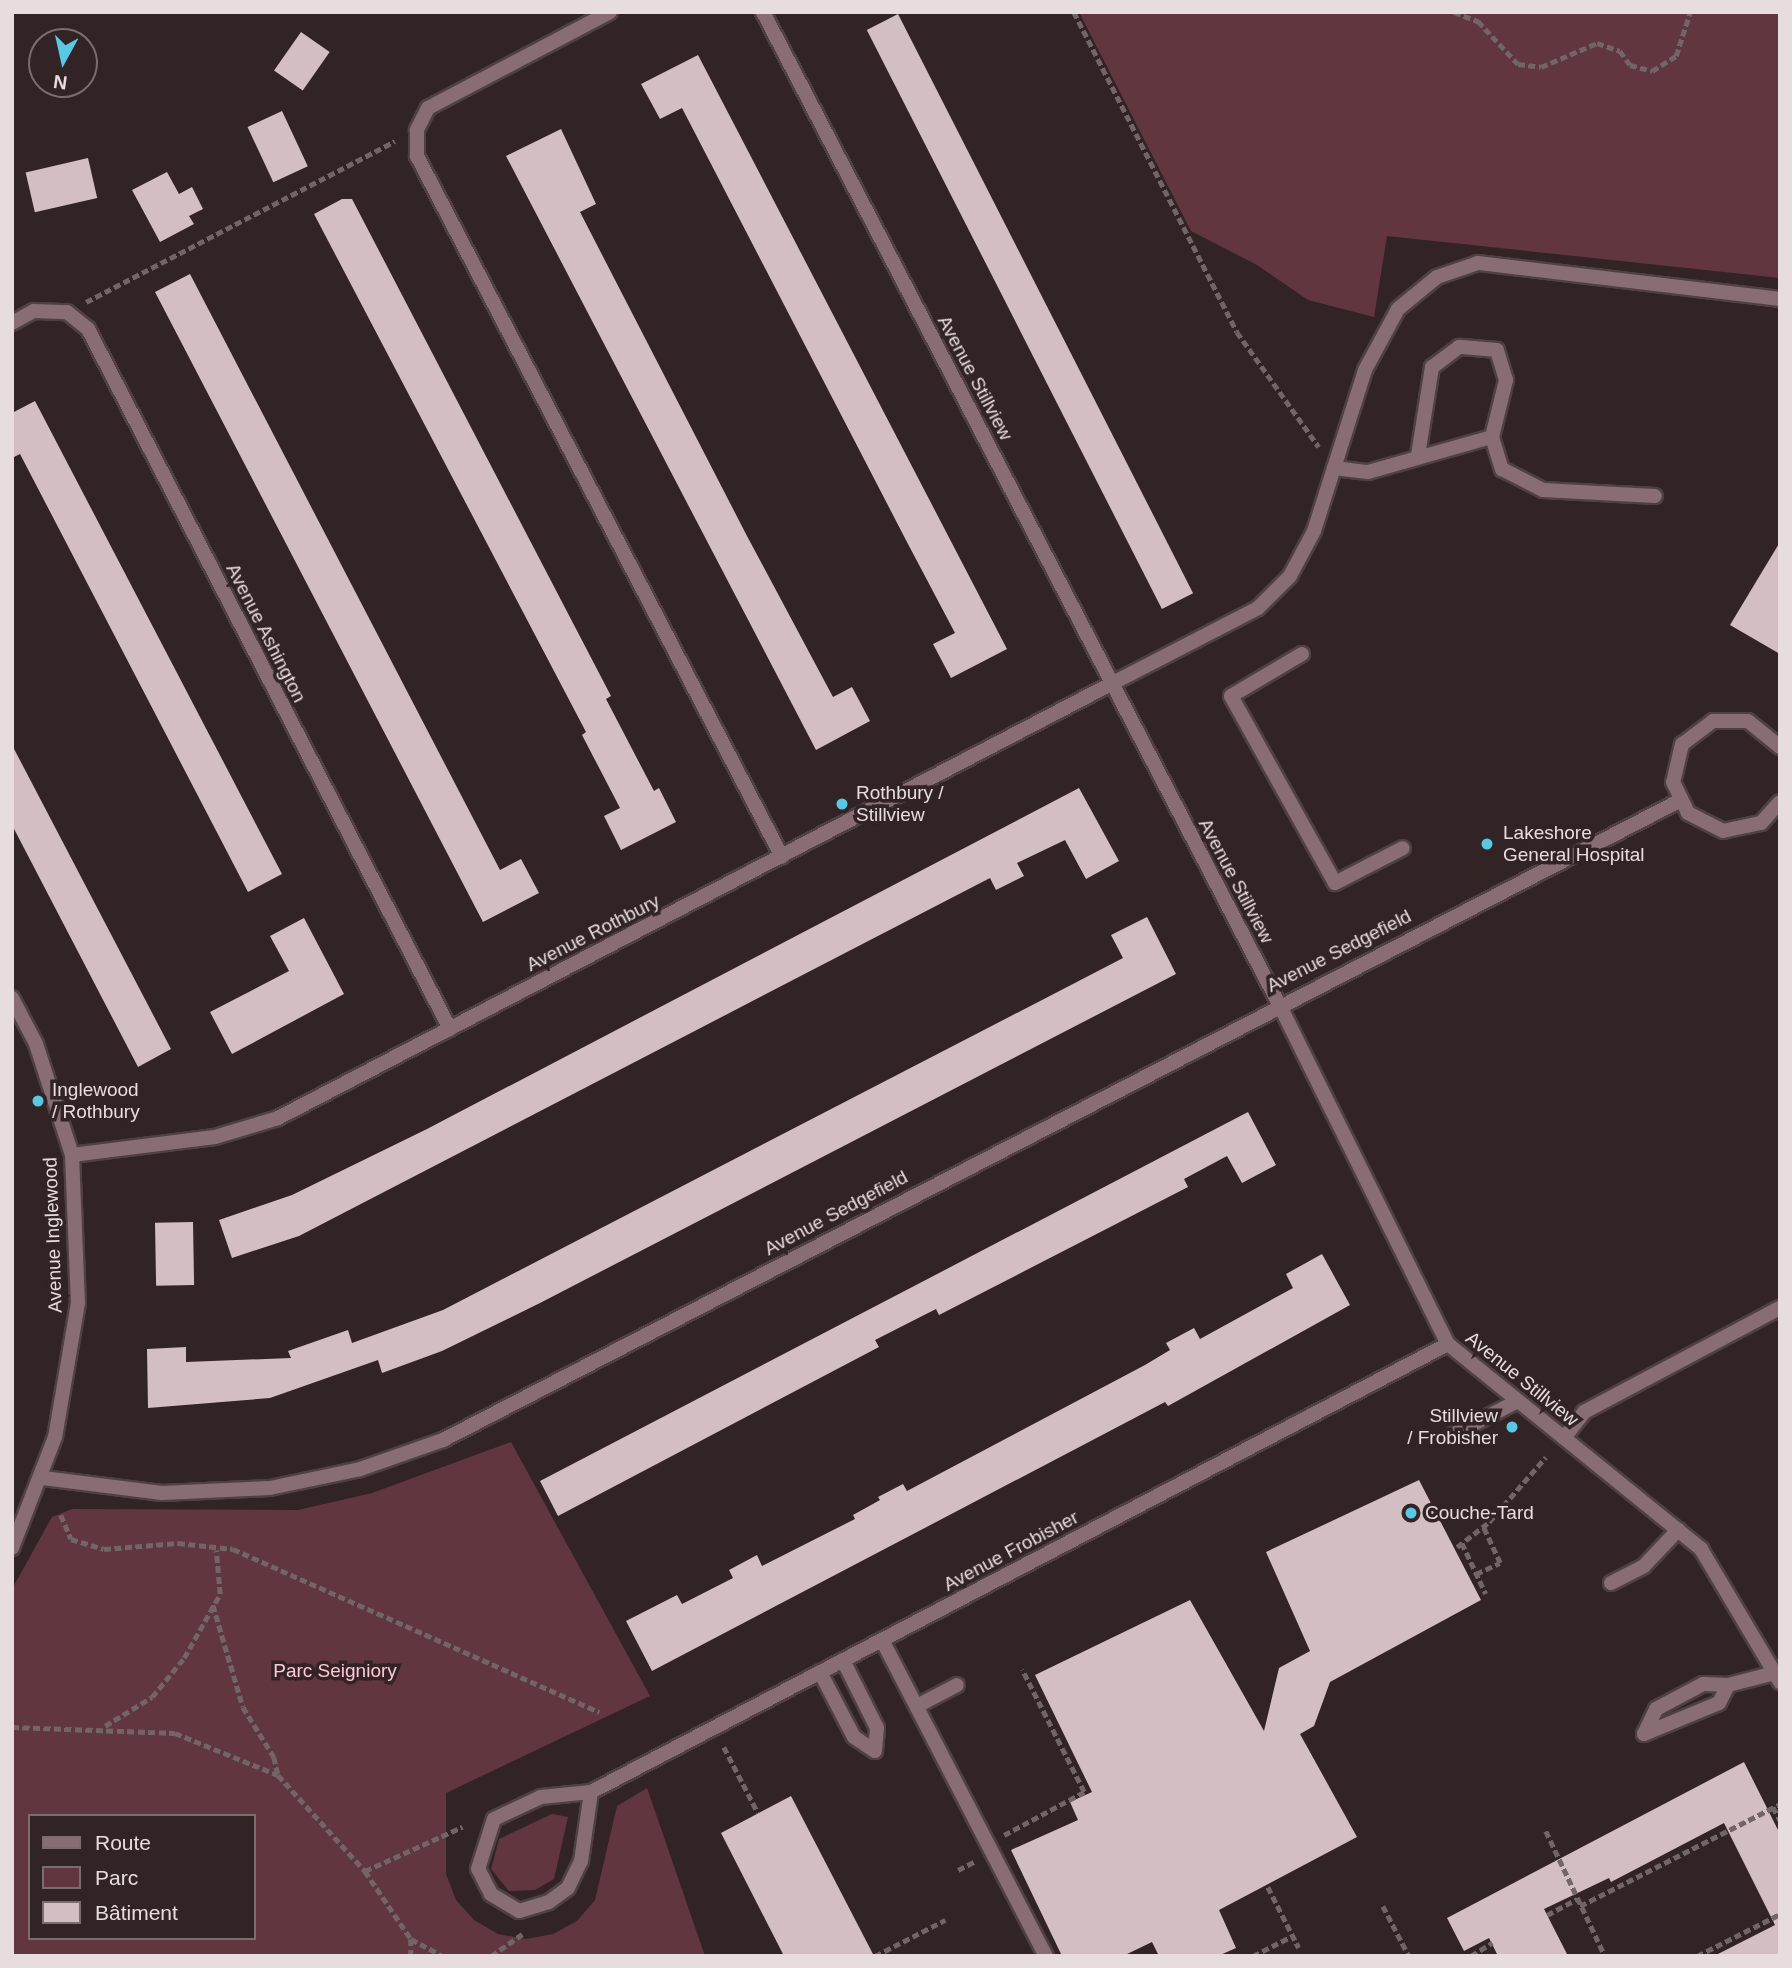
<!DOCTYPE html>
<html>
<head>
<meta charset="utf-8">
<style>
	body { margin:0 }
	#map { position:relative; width:1792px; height:1968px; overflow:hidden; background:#322325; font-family:Arial,sans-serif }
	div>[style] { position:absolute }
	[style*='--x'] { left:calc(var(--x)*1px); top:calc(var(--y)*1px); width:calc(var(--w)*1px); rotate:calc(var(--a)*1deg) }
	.green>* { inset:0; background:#61363f }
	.building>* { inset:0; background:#d3bfc2; transform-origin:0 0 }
	.path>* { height:4.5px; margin-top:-2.25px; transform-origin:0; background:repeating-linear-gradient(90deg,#726567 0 7px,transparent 0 10.5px) }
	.roads { filter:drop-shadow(2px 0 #4f4143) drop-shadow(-2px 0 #4f4143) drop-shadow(0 2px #4f4143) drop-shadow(0 -2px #4f4143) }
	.lane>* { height:14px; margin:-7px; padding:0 7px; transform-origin:7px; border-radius:7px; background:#886e72 }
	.street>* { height:14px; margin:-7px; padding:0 7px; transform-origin:7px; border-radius:7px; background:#886e72 }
	.dots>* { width:19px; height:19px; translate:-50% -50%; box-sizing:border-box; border:4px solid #322325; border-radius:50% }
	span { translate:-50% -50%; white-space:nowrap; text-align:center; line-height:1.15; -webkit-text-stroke:7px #322325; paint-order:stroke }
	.street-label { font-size:19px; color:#e7dddf }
	.poi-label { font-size:19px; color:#e7dddf }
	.left { translate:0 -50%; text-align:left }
	.right { translate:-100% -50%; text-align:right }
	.park-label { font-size:19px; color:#ffc8d2 }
	.frame { position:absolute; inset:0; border:14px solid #e7dddf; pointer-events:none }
	.legend { position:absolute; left:28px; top:1814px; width:228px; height:126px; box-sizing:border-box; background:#322325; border:2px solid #7a6d6f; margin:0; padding:9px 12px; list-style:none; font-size:21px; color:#e7dddf }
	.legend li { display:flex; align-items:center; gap:14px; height:35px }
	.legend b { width:35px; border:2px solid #7a6d6f }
	.north { position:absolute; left:28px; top:28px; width:70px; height:70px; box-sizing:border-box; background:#322325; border:2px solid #7a6d6f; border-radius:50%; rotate:188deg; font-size:19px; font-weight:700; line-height:28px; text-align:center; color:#e7dddf }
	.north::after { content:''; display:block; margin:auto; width:24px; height:32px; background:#59c8e4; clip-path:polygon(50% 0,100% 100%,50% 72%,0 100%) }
</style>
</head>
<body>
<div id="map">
	<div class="green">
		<i style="clip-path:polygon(1079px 12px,1780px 12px,1780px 278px,1387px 236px,1374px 317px,1308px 300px,1257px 265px,1191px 231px)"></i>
		<i style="clip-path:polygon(evenodd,511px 1442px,650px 1696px,446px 1793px,446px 1874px,456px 1900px,474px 1920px,498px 1934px,526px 1939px,553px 1934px,577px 1921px,595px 1900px,617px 1806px,647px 1788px,705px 1956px,12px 1956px,12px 1589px,52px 1517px,72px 1509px,298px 1510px,372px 1493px,511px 1442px,30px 1816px,254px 1816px,254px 1938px,30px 1938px,30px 1816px)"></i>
		<i style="clip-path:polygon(552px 1814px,568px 1817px,554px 1879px,535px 1890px,509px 1891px,491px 1869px,499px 1839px)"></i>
	</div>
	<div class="building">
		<i style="left:898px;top:14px;width:650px;height:35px;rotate:63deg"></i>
		<i style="left:301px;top:32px;width:35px;height:47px;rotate:35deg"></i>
		<i style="clip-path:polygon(698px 55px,1007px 649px,951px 678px,933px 644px,955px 633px,908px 544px,682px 108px,660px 119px,641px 84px)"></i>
		<i style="left:282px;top:111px;width:61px;height:38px;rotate:65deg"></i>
		<i style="clip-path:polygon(561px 129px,596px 204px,580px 212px,747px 536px,833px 697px,852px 687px,870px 721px,816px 750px,506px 156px)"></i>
		<i style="left:88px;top:158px;width:41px;height:64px;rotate:77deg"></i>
		<i style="clip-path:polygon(167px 172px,179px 194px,192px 187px,203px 209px,189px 216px,194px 224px,160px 242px,132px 190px)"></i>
		<i style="clip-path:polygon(342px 199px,352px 199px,611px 696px,606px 699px,654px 791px,659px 788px,676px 822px,621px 850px,604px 816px,620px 808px,582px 735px,586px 732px,314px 214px)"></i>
		<i style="clip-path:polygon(190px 274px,500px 870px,521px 859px,539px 893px,483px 922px,155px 292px)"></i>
		<i style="clip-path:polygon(35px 401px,282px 874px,248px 892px,20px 454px,12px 458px,12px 413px)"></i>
		<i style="clip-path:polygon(1780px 542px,1780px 654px,1730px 625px)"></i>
		<i style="clip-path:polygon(12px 745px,171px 1049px,138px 1067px,12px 825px)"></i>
		<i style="clip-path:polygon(1079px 788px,1119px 861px,1086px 879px,1065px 840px,1017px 863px,1024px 876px,996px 890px,990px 878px,299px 1236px,232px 1258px,219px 1220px,292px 1195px,427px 1129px)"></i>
		<i style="clip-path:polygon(1147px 917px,1176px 974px,540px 1303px,442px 1351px,382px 1373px,378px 1360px,270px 1398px,148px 1408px,147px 1349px,186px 1347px,186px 1362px,291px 1358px,288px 1351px,348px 1330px,352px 1343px,443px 1310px,1123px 958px,1111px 935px)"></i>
		<i style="clip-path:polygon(304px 918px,344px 994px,232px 1054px,210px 1012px,289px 971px,270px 936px)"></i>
		<i style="clip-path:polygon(1248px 1112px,1276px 1165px,1242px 1183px,1227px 1156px,1184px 1179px,1188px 1187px,939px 1315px,936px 1309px,875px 1340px,879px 1347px,558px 1516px,540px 1481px)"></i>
		<i style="left:193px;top:1222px;width:63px;height:38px;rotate:89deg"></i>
		<i style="clip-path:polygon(1322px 1254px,1350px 1305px,1168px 1406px,1165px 1402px,652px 1671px,626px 1621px,677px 1595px,682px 1604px,733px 1578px,729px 1570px,757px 1555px,762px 1566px,855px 1519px,853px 1515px,880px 1500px,878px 1497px,903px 1484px,907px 1491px,1145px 1365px,1170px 1350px,1166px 1343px,1194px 1328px,1200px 1339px,1293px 1288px,1286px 1274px)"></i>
		<i style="clip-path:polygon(1419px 1480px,1481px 1600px,1330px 1682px,1314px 1726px,1300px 1734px,1357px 1837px,1219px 1910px,1236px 1948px,1218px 1956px,1159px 1956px,1152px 1942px,1123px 1956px,1062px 1956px,1011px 1850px,1078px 1820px,1070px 1802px,1092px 1792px,1035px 1675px,1190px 1600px,1264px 1731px,1279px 1668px,1310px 1651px,1266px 1552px)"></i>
		<i style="clip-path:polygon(1744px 1762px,1780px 1834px,1780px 1956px,1714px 1956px,1775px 1925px,1724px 1823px,1611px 1882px,1609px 1878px,1544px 1909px,1568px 1956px,1498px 1956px,1489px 1938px,1464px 1951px,1447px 1918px)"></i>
		<i style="clip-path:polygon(791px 1796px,874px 1956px,784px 1956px,721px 1833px)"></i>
	</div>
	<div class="path">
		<i style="--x:1074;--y:12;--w:359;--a:63"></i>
		<i style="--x:1237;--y:332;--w:141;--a:54.5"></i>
		<i style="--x:1454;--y:12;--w:26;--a:21"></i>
		<i style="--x:1478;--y:21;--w:59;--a:47.1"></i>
		<i style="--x:1518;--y:64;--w:23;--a:7"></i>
		<i style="--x:1541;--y:67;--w:61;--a:-23.2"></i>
		<i style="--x:1597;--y:43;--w:24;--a:19"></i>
		<i style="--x:1620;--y:51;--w:17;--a:54"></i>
		<i style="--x:1630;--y:65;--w:23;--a:15"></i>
		<i style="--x:1652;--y:71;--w:28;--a:-32"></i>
		<i style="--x:1676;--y:56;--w:46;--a:-72.3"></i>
		<i style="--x:86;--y:302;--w:348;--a:-27.5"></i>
		<i style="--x:61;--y:1515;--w:26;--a:67"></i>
		<i style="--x:71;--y:1539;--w:34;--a:17"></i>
		<i style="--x:104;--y:1549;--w:74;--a:-4.6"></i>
		<i style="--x:178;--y:1543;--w:55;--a:6.2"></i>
		<i style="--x:233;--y:1549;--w:401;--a:24"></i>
		<i style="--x:1462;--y:1543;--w:56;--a:64.8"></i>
		<i style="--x:1457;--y:1547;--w:41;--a:-38"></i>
		<i style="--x:1489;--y:1522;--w:86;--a:-48.8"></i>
		<i style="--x:1476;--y:1574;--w:26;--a:-25"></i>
		<i style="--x:1500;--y:1563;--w:40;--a:-115"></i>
		<i style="--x:213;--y:1605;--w:106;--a:73.6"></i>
		<i style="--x:243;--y:1707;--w:59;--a:58.2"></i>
		<i style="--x:274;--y:1757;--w:17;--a:77"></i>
		<i style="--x:105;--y:1726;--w:55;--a:-31.7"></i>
		<i style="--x:152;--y:1697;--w:50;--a:-50.6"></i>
		<i style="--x:184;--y:1658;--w:73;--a:-60.6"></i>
		<i style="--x:220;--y:1594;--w:44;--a:-95.2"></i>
		<i style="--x:12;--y:1727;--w:163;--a:2.1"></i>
		<i style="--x:175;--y:1733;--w:111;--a:22.2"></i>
		<i style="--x:278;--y:1775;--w:130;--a:47.8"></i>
		<i style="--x:365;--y:1871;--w:82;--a:55.9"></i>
		<i style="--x:411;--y:1939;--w:36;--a:28"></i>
		<i style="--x:724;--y:1747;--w:74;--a:62.7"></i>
		<i style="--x:1773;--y:1807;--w:15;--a:62"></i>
		<i style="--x:1546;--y:1831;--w:138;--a:64.7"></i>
		<i style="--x:1004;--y:1835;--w:91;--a:-28.3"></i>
		<i style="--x:1084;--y:1792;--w:137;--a:-116.9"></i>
		<i style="--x:958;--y:1870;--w:18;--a:-27"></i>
		<i style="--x:365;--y:1871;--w:107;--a:-24.4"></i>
		<i style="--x:1268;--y:1887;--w:68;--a:63.1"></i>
		<i style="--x:1383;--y:1906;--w:56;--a:62.5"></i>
		<i style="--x:1580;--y:1906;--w:225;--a:-27"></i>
		<i style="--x:1547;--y:1915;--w:34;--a:-28"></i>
		<i style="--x:411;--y:1939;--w:17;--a:90"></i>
		<i style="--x:491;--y:1956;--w:38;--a:-35"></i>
		<i style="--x:875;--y:1956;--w:79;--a:-27.2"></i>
		<i style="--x:1253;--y:1956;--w:44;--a:-27.1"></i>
		<i style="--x:1471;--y:1956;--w:25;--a:-32"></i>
		<i style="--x:1697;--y:1956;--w:93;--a:-26.8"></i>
	</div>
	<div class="roads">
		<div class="lane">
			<i style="--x:1492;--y:437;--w:34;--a:73"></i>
			<i style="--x:1502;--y:469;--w:46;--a:27.1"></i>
			<i style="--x:1543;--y:490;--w:112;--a:3.1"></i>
			<i style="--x:1334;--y:468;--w:34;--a:7"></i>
			<i style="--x:1368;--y:472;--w:129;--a:-15.8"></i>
			<i style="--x:1492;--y:437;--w:59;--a:-76.2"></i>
			<i style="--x:1506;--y:380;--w:31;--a:-107"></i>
			<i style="--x:1497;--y:350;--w:38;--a:-175"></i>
			<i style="--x:1459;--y:347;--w:34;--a:143"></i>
			<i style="--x:1432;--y:367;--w:89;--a:99"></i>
			<i style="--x:1302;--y:654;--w:82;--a:149.4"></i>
			<i style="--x:1231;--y:696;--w:214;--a:60.9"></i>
			<i style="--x:1335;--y:883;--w:76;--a:-27.2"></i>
			<i style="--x:1111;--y:684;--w:165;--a:-27.3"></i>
			<i style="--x:1258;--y:608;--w:45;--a:-45"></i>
			<i style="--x:1290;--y:576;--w:51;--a:-61.9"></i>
			<i style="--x:1314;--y:531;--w:169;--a:-72.4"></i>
			<i style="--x:1365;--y:370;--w:69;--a:-61.6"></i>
			<i style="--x:1398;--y:309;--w:50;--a:-39.4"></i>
			<i style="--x:1437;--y:277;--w:43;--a:-18.9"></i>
			<i style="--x:1478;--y:263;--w:304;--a:6.8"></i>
			<i style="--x:1780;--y:747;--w:41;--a:-140.9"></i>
			<i style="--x:1748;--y:721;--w:35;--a:180"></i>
			<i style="--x:1713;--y:721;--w:39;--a:143"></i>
			<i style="--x:1682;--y:744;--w:39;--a:103"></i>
			<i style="--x:1673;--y:782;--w:34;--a:64"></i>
			<i style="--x:1688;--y:813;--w:39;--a:27"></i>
			<i style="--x:1723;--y:831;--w:39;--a:-12"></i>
			<i style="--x:1761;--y:823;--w:28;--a:-48"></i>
			<i style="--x:1452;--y:1435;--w:74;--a:-27.3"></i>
			<i style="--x:1564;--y:1438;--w:33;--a:-52"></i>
			<i style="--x:1584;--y:1412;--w:222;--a:-28"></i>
			<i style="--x:1611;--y:1583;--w:37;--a:-27"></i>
			<i style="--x:1644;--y:1566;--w:50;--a:-46.6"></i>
			<i style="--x:882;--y:1640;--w:356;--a:62.6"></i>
			<i style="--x:820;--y:1672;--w:73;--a:62.4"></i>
			<i style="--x:854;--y:1737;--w:25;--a:34"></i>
			<i style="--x:875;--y:1751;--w:23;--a:-85"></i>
			<i style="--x:877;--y:1728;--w:76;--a:-116.6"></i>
			<i style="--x:917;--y:1706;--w:45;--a:-27.7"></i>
			<i style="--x:1644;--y:1734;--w:28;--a:-64"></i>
			<i style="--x:1656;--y:1709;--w:53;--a:-28"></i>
			<i style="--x:1703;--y:1684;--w:25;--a:2"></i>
			<i style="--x:1728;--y:1685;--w:49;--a:-14.3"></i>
			<i style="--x:1644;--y:1734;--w:81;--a:-22.5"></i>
			<i style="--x:1719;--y:1703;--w:20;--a:-63"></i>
		</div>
		<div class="street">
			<i style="--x:610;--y:12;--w:206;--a:152.2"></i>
			<i style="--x:428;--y:108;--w:25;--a:117"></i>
			<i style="--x:417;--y:130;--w:26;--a:90"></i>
			<i style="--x:417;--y:156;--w:790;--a:62.49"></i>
			<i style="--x:763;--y:12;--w:1118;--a:62.52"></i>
			<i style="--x:1279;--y:1004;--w:380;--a:63.6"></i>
			<i style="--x:1448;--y:1344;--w:326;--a:39"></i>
			<i style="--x:1701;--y:1549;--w:155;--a:59.3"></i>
			<i style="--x:12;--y:323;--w:25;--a:-29"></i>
			<i style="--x:34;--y:311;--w:33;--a:2"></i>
			<i style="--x:67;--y:312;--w:27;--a:39"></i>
			<i style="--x:88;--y:329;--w:788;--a:62.65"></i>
			<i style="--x:12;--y:998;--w:52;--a:62.4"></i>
			<i style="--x:36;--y:1044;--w:117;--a:72"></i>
			<i style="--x:72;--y:1155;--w:148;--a:87.7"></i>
			<i style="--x:78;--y:1303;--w:136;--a:99.7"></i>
			<i style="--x:55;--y:1437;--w:119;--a:111.2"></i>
			<i style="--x:72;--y:1155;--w:144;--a:-7.2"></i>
			<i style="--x:215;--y:1137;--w:66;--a:-16.8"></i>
			<i style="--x:278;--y:1118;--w:939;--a:-27.52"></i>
			<i style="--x:43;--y:1478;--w:120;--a:7.2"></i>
			<i style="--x:162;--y:1493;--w:108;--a:-2.7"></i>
			<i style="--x:270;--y:1488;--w:92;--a:-11.9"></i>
			<i style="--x:360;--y:1469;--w:88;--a:-19.3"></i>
			<i style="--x:443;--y:1440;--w:1391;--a:-27.34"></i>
			<i style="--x:591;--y:1792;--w:70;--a:98.2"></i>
			<i style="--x:581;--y:1861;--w:30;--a:116"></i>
			<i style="--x:568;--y:1888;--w:24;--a:144"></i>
			<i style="--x:549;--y:1902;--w:31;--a:163"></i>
			<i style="--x:519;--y:1911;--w:33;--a:-149"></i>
			<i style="--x:491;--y:1894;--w:28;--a:-117"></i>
			<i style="--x:478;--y:1869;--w:52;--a:-72.3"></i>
			<i style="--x:494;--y:1819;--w:52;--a:-25.1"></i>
			<i style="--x:541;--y:1797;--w:50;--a:-5.7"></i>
			<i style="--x:591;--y:1792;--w:967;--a:-27.6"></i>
		</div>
	</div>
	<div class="dots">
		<i style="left:842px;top:804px;background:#59c8e4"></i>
		<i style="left:1487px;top:844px;background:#59c8e4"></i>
		<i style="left:38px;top:1101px;background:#59c8e4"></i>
		<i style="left:1512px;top:1427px;background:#59c8e4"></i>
		<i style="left:1411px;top:1513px;background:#59c8e4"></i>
	</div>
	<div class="street-label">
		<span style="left:975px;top:378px;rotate:62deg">Avenue Stillview</span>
		<span style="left:266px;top:633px;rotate:63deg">Avenue Ashington</span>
		<span style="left:1236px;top:881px;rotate:62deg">Avenue Stillview</span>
		<span style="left:593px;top:933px;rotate:-27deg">Avenue Rothbury</span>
		<span style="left:1339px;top:951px;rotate:-27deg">Avenue Sedgefield</span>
		<span style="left:836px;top:1213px;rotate:-28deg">Avenue Sedgefield</span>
		<span style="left:53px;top:1235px;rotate:-92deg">Avenue Inglewood</span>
		<span style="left:1522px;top:1379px;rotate:39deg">Avenue Stillview</span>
		<span style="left:1011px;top:1551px;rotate:-28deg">Avenue Frobisher</span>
	</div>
	<div class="poi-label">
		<span class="left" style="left:856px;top:804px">Rothbury /<br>Stillview</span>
		<span class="left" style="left:1503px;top:844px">Lakeshore<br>General Hospital</span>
		<span class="left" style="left:52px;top:1101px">Inglewood<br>/ Rothbury</span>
		<span class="right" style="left:1498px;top:1427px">Stillview<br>/ Frobisher</span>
		<span class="left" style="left:1425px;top:1513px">Couche-Tard</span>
	</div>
	<div class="park-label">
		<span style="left:335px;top:1671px">Parc Seigniory</span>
	</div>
	<div class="frame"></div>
	<ul class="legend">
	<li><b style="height:9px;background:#886e72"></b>Route</li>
	<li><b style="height:19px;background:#61363f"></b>Parc</li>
	<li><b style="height:19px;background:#d3bfc2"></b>Bâtiment</li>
	</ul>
	<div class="north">N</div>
</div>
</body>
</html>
